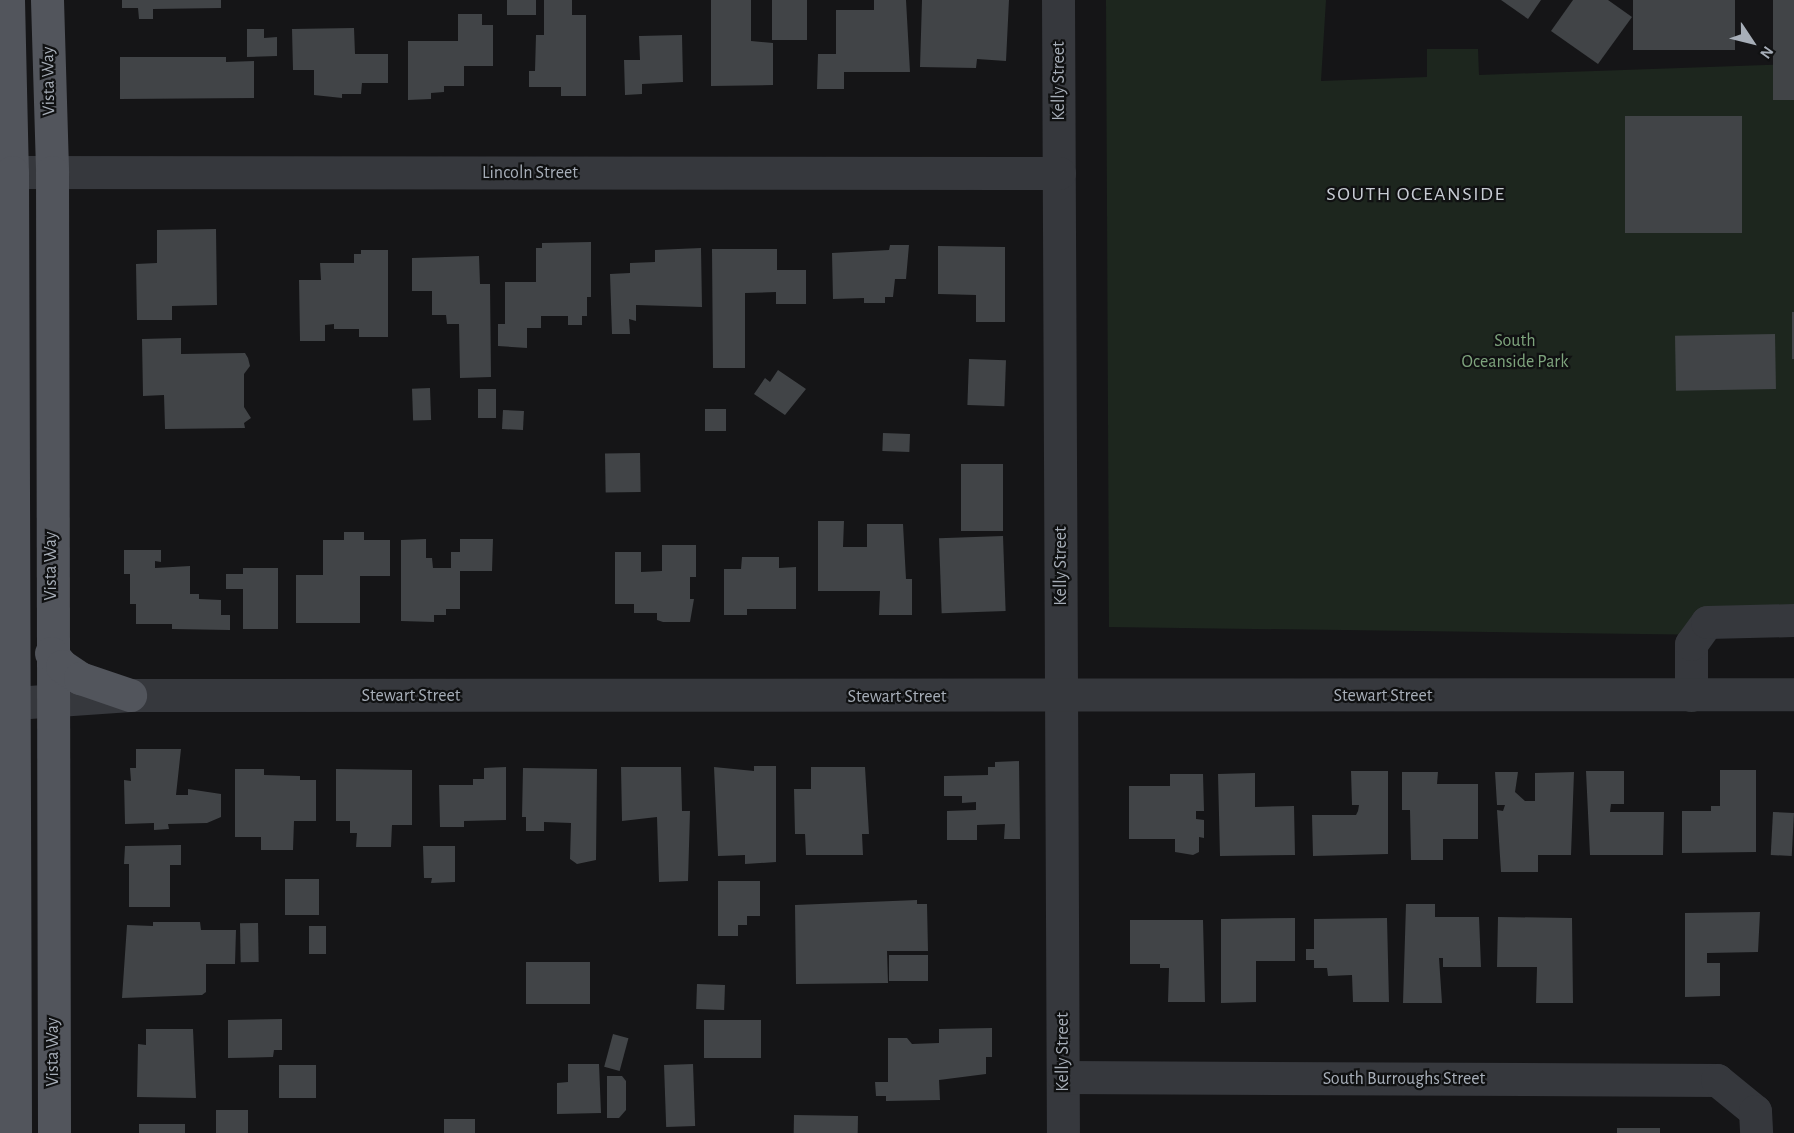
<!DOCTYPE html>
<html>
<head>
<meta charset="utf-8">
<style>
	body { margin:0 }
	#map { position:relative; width:1794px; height:1133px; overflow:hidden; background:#151517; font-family:"Alegreya Sans",sans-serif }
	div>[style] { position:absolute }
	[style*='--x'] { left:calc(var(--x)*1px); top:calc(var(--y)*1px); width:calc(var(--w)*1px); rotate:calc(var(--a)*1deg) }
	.green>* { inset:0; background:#1d261e }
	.building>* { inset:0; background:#414447; transform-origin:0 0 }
	.minor>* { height:33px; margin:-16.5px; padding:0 16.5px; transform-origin:16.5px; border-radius:16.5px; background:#36383d }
	.major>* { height:33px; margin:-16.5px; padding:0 16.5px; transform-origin:16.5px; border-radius:16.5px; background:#52555c }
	span { translate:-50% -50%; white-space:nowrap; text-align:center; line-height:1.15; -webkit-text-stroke:4.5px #101112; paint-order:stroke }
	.street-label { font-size:18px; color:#a7aeb8 }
	.park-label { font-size:18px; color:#7ea47d }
	.neighbourhood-label { font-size:20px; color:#c8ccd4; letter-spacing:1.5px }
	.north { position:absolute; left:1722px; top:12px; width:60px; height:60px; -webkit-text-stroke:4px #101112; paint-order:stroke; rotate:125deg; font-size:16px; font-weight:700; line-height:24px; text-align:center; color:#a7aeb8 }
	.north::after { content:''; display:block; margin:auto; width:21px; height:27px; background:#a7aeb8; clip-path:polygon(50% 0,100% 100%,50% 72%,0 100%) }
</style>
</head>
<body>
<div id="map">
	<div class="green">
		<i style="clip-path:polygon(1106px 0,1326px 0,1321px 81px,1427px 77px,1427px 49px,1478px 49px,1479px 75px,1794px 64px,1794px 636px,1109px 627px)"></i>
	</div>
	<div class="building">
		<i style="clip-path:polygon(122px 0,221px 0,221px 8px,153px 9px,153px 19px,139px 19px,138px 8px,122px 8px)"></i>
		<i style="left:507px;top:0;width:29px;height:15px"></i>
		<i style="clip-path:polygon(544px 0,572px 0,572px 15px,586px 15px,586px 96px,561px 96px,561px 87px,529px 87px,529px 71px,535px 71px,536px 35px,544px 35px)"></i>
		<i style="clip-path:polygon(711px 0,751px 0,751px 41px,773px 43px,773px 85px,711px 86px)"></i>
		<i style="left:772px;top:0;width:35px;height:40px"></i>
		<i style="clip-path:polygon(874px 0,906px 0,910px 72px,844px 72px,844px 89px,817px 89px,818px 54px,836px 54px,836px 10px,874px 10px)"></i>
		<i style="clip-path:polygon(922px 0,1009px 0,1006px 61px,977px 59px,976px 68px,920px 67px)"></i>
		<i style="clip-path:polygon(1501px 0,1541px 0,1528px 19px)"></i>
		<i style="clip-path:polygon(1573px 0,1608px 0,1632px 17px,1598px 64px,1551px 31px)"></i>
		<i style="left:1633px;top:0;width:102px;height:50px"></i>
		<i style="left:1773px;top:0;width:21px;height:100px"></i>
		<i style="clip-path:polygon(458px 14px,482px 14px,482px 25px,493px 25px,493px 66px,464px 66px,464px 86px,444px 86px,444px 92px,431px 93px,431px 99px,408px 100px,408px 41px,458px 41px)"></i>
		<i style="clip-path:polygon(354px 28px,355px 54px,388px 54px,388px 83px,362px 83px,361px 94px,342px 94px,342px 98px,314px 95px,314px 70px,293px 70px,292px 29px)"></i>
		<i style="clip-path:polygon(247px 29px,264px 29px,264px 38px,277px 37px,277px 56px,247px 57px)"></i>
		<i style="clip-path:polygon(682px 35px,683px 82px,642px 84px,642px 94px,625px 95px,624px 60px,640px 60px,639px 36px)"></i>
		<i style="clip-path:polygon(120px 57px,226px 57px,226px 62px,254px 61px,254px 98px,120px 99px)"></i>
		<i style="left:1625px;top:116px;width:117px;height:117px"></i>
		<i style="clip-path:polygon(216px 229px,217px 305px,172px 306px,172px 320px,137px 320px,136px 264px,157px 263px,157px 230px)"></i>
		<i style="clip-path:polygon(591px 242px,591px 297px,587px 297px,587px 316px,582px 316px,582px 325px,568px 325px,568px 316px,541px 316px,541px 328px,527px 328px,527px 348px,498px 346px,498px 324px,505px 324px,505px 282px,536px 282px,536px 248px,542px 248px,542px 243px)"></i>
		<i style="clip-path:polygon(890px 245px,909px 245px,906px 279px,895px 279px,893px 297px,885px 297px,885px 303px,864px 303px,864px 298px,833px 299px,832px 253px,889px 250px)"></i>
		<i style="clip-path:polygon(938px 246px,1005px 247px,1005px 322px,976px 322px,976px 295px,938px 294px)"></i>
		<i style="clip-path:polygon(701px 248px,702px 307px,636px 305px,636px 321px,629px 319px,630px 334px,612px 334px,610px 274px,630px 273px,630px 263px,655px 262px,655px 250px)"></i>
		<i style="clip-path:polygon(712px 249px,777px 249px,777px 270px,806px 270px,806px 304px,776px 304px,776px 292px,745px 293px,745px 368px,713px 368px)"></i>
		<i style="clip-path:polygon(361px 250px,388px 250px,388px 337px,359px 337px,359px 329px,334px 329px,334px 324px,325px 325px,325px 341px,300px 341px,299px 280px,321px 280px,320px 263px,354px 263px,354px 254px,361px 254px)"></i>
		<i style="clip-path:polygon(479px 256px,480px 284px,490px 284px,491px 377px,460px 378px,459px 324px,447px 324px,446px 315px,432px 315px,432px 291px,412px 291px,412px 258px)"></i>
		<i style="left:1792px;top:312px;width:2px;height:47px"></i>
		<i style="left:1775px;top:334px;width:55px;height:100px;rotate:89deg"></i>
		<i style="clip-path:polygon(181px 338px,181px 354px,245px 353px,248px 358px,250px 366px,244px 374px,244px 407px,251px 418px,244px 423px,245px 428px,165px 429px,164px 395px,143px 396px,142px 339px)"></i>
		<i style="left:969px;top:359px;width:37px;height:46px;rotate:2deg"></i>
		<i style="clip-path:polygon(778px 370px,806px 389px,785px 415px,754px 394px,765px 378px,770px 382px)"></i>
		<i style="left:430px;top:388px;width:32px;height:18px;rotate:88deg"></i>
		<i style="left:478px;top:389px;width:18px;height:29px"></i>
		<i style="left:705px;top:409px;width:21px;height:22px"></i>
		<i style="left:503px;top:410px;width:21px;height:19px;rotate:3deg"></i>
		<i style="left:883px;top:433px;width:27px;height:18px;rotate:2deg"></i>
		<i style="left:640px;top:453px;width:39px;height:35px;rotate:89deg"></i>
		<i style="left:1003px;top:464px;width:67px;height:42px;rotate:90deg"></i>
		<i style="clip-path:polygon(818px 521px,844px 521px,843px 547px,867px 547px,867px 524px,903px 524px,906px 579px,912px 579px,912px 615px,879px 615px,880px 591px,818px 591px)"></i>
		<i style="clip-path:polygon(344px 532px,364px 532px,364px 540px,390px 540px,390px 576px,360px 576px,360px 623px,296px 623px,296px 575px,323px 575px,323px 540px,344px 540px)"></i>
		<i style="left:1003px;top:536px;width:75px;height:64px;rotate:88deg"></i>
		<i style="clip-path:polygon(426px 539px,426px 558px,432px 558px,433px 568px,451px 568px,451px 552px,460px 552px,460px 539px,493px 539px,492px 571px,460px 571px,460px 609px,446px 609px,446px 615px,434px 615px,434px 622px,401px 621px,401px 540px)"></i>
		<i style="clip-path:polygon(662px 545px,696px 545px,696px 577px,690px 577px,690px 599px,694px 599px,690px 622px,663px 622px,657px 620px,657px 613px,634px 613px,634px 604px,615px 604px,615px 552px,641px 552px,641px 572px,662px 571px)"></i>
		<i style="clip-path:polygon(124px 550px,161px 550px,161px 562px,155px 561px,155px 568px,190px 566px,190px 594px,199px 594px,199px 599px,221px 600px,221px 615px,230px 615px,230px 630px,172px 629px,172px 624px,136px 624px,136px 604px,130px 604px,130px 574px,124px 574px)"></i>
		<i style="clip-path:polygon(742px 557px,779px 557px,779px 568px,796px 567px,796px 609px,747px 609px,747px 615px,724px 615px,724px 569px,741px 569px)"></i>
		<i style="clip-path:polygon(243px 568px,278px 568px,278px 629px,243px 629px,243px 589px,226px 589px,226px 574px,243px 574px)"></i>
		<i style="clip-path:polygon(136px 749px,181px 749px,176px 795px,188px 795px,188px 789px,221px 794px,221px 817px,207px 823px,168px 824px,169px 829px,154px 830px,154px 823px,125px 824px,124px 780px,131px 781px,130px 768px,136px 768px)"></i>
		<i style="clip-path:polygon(1019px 761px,1020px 839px,1004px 839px,1005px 824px,977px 825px,977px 840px,947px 840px,947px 811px,976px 810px,976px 802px,962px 803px,962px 796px,944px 796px,944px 776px,988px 775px,988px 767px,995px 767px,995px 762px)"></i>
		<i style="clip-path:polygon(754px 766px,776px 766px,776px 862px,745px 864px,745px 855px,718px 856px,714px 767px,754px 771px)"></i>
		<i style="clip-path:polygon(506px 767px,506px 820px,464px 821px,464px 827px,440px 827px,439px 785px,473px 785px,473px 779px,484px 779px,484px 768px)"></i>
		<i style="clip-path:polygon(621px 767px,681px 767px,682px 811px,690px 811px,688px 881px,659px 882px,657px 817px,622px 821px)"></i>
		<i style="clip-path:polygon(811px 767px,865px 767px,869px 834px,862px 834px,863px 855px,806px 855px,805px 834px,795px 834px,794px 789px,811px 789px)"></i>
		<i style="clip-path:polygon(523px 768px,597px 769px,596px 860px,577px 864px,570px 859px,571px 823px,544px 822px,544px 831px,526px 831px,526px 817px,522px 817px)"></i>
		<i style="clip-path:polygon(235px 769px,264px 769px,264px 775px,300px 776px,300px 780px,316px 780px,316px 821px,294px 821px,293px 850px,261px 850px,261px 837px,235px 837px)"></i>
		<i style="clip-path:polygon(336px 769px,412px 770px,412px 825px,392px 825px,391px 847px,356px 847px,357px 833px,350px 833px,350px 821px,336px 821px)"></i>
		<i style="clip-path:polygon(1720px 770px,1756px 770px,1756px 852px,1682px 853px,1682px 811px,1711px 811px,1711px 806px,1720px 806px)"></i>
		<i style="clip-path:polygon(1351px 771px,1388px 771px,1388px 854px,1313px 856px,1312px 815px,1356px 815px,1358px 811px,1359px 805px,1352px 805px)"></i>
		<i style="clip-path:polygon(1586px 771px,1624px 771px,1624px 804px,1611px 804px,1610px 812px,1664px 812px,1663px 855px,1590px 855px)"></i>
		<i style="clip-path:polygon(1402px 772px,1438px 772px,1437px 784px,1478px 784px,1478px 839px,1443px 839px,1443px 860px,1411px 860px,1410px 810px,1402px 810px)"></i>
		<i style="clip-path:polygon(1495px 772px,1518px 772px,1515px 792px,1525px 801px,1535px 801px,1535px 773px,1574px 772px,1571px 855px,1538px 855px,1538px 872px,1501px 872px,1497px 810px,1503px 811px,1505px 805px,1497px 805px)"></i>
		<i style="clip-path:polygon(1255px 773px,1255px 807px,1294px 806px,1295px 855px,1220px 856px,1218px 774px)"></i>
		<i style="clip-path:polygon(1170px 774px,1203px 774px,1204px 811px,1196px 811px,1196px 819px,1204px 820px,1204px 838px,1199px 837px,1199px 852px,1193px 855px,1175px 852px,1175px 839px,1129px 839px,1129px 786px,1170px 786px)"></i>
		<i style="left:1773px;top:812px;width:21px;height:43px;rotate:3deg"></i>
		<i style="clip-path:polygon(181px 845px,181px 865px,170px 865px,170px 907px,129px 907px,129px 864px,124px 864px,125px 846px)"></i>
		<i style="clip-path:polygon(423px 846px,455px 846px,455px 882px,431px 883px,432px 878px,424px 878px)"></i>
		<i style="left:319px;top:879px;width:36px;height:34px;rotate:90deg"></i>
		<i style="clip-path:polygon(718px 881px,760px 881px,760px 916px,747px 916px,747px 925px,738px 925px,738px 936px,718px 936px)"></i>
		<i style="clip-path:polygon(917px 900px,917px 904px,927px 904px,928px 951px,887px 951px,888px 983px,796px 984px,795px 905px)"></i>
		<i style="clip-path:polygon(1406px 904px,1435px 904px,1435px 917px,1479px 917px,1481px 967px,1443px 967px,1443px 958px,1439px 958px,1442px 1003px,1403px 1003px)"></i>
		<i style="clip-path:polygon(1760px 912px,1758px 952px,1707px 953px,1707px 963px,1720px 963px,1720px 996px,1685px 997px,1685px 913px)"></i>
		<i style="clip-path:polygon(1498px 917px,1572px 918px,1573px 1003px,1536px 1003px,1537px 967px,1497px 967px)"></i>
		<i style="clip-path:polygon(1295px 918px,1295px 961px,1256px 961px,1256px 1002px,1221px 1003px,1221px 919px)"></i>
		<i style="clip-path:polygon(1387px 918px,1389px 1002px,1353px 1002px,1352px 975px,1328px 976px,1327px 968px,1314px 968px,1314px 960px,1306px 960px,1306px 949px,1314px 949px,1314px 919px)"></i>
		<i style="clip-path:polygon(1130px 920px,1203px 920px,1205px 1002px,1168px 1002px,1169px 968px,1160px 968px,1160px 964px,1130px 964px)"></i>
		<i style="clip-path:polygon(153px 922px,200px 922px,201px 930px,236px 930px,235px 964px,206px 964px,206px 992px,202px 995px,122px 998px,127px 925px,153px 926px)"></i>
		<i style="left:258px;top:923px;width:39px;height:18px;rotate:89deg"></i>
		<i style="left:309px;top:926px;width:17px;height:28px"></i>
		<i style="left:889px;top:955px;width:39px;height:26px"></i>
		<i style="left:526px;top:962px;width:64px;height:42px"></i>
		<i style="left:697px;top:984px;width:28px;height:25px;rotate:2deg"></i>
		<i style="clip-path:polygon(282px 1019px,282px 1050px,274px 1050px,273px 1057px,228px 1058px,228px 1020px)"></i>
		<i style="left:761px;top:1020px;width:38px;height:57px;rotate:90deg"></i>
		<i style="clip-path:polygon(992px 1028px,992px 1057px,986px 1057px,986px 1074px,939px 1080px,940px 1100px,886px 1101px,886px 1096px,876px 1096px,875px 1082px,888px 1082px,888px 1038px,907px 1038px,912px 1044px,939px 1043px,939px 1029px)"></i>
		<i style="clip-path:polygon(146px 1029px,193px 1029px,196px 1098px,137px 1097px,138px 1044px,146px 1045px)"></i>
		<i style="left:613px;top:1034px;width:16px;height:34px;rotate:15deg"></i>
		<i style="clip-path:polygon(568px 1064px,599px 1064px,601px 1113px,557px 1114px,557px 1083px,568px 1082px)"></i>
		<i style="left:693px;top:1064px;width:62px;height:29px;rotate:88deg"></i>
		<i style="left:279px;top:1065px;width:37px;height:33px"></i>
		<i style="clip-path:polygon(607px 1076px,622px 1076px,626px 1081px,626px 1110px,619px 1118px,607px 1118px)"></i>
		<i style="left:248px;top:1110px;width:23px;height:32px;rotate:90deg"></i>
		<i style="left:794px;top:1115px;width:64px;height:18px;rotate:1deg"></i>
		<i style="left:444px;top:1119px;width:31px;height:14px"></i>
		<i style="left:139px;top:1124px;width:46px;height:10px"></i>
		<i style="left:1617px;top:1128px;width:43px;height:5px"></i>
	</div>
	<div class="minor">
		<i style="--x:1058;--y:0;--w:1133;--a:89.75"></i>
		<i style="--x:0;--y:172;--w:1059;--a:0.05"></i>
		<i style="--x:1691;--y:695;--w:51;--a:-90"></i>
		<i style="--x:1691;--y:644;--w:27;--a:-54"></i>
		<i style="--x:1707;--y:622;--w:87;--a:-1.3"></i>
		<i style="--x:0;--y:704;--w:130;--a:-4"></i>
		<i style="--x:130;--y:695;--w:1664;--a:-0.03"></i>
		<i style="--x:1063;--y:1077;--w:654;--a:0.26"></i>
		<i style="--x:1717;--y:1080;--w:49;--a:39.2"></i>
		<i style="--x:1755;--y:1111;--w:22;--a:87"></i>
	</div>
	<div class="major">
		<i style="--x:8;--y:0;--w:172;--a:88.7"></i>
		<i style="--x:12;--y:172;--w:961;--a:89.82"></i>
		<i style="--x:47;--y:0;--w:172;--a:88.3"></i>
		<i style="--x:52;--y:172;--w:961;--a:89.88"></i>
		<i style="--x:51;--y:653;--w:17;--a:50"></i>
		<i style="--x:62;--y:666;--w:22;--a:34"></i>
		<i style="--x:80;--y:678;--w:53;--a:18.8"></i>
	</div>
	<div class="street-label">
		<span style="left:49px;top:81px;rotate:-91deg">Vista Way</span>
		<span style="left:1059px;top:81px;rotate:-90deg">Kelly Street</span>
		<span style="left:530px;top:173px">Lincoln Street</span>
		<span style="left:51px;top:566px;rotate:-90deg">Vista Way</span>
		<span style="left:1061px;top:566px;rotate:-90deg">Kelly Street</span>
		<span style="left:411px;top:696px">Stewart Street</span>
		<span style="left:1383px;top:696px">Stewart Street</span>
		<span style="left:897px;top:697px">Stewart Street</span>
		<span style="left:53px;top:1052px;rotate:-90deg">Vista Way</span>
		<span style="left:1063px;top:1052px;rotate:-90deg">Kelly Street</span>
		<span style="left:1404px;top:1079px">South Burroughs Street</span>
	</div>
	<div class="park-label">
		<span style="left:1515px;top:352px">South<br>Oceanside Park</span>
	</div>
	<div class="neighbourhood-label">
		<span style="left:1416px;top:194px">SOUTH OCEANSIDE</span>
	</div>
	<div class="north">N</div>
</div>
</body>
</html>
